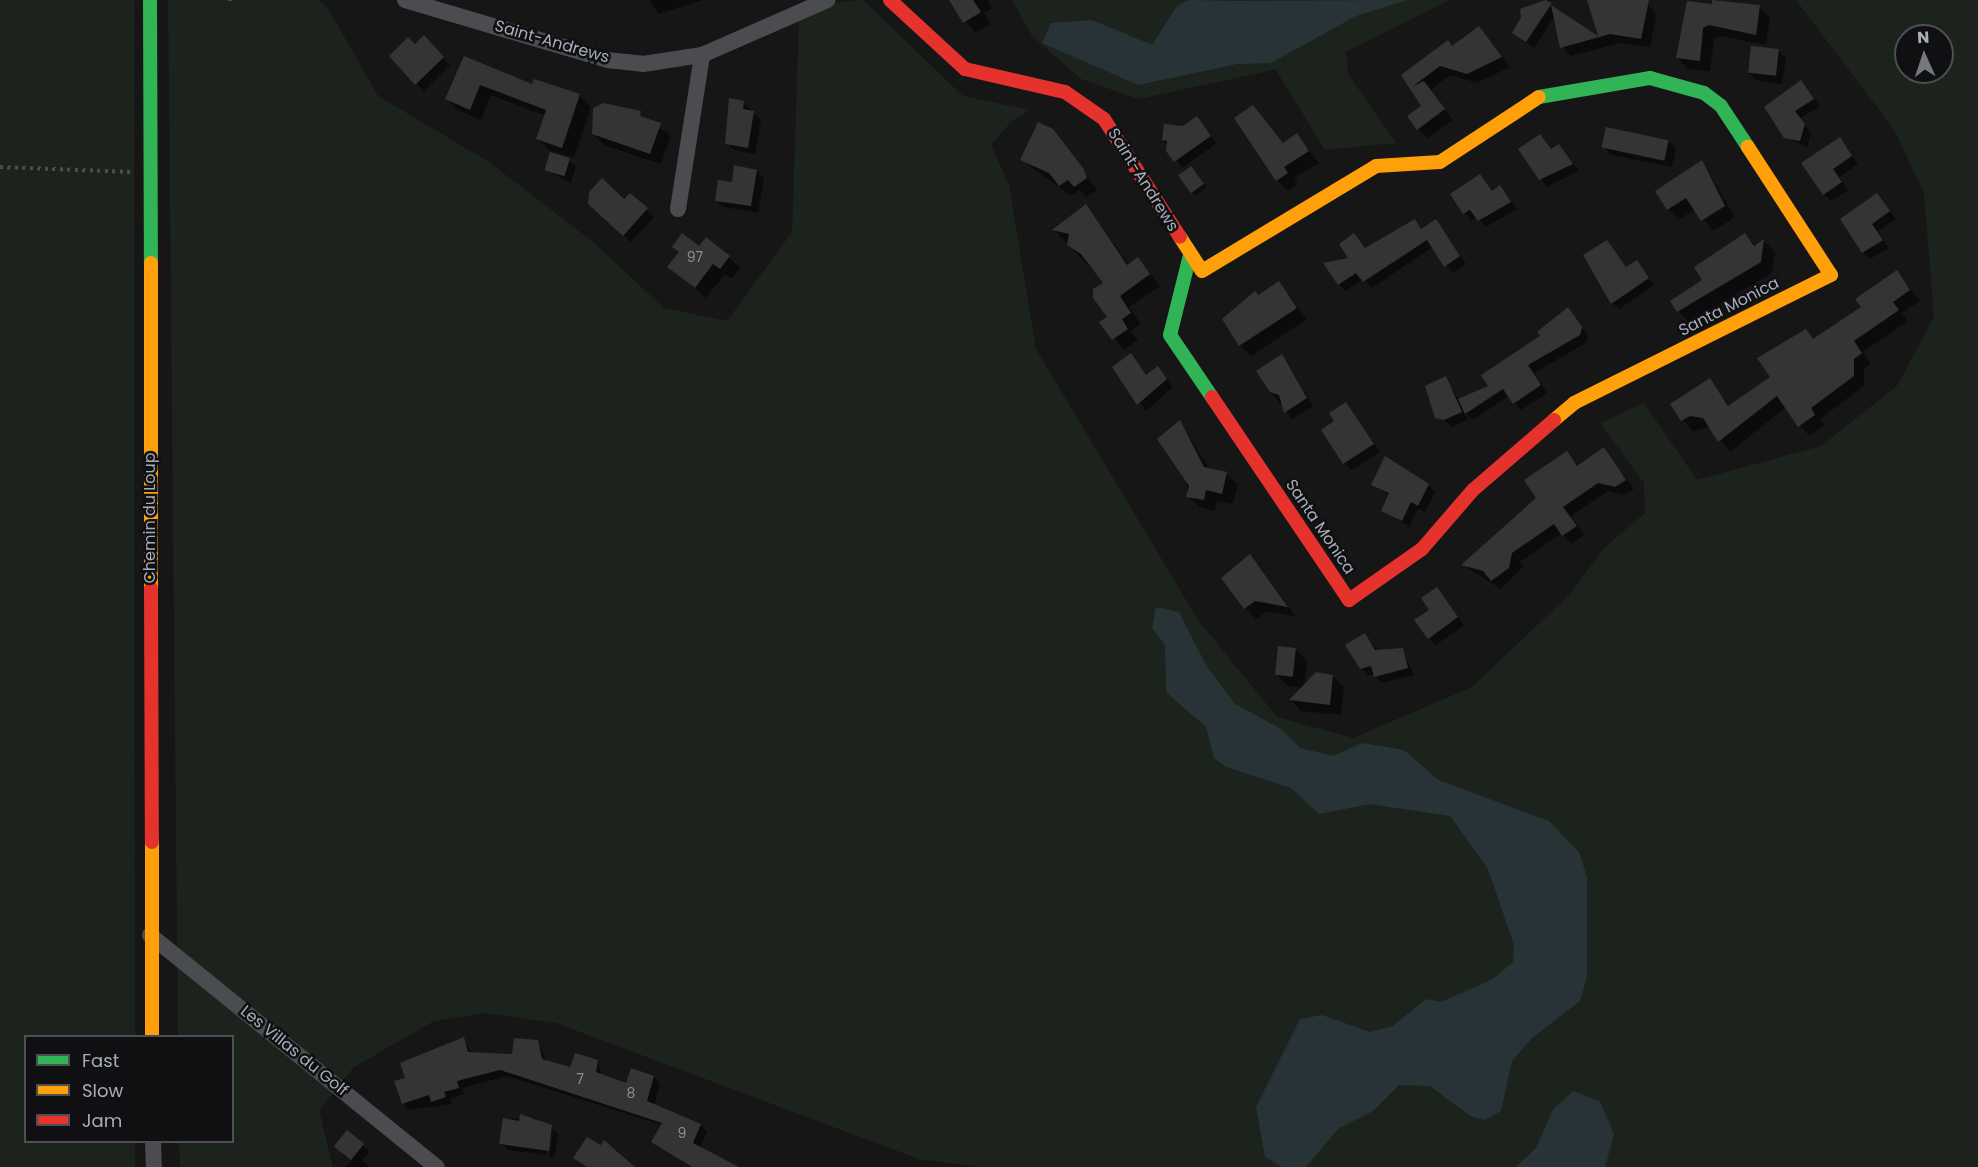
<!DOCTYPE html>
<html>
<head>
<meta charset="utf-8">
<style>
	body { margin:0 }
	#map { position:relative; width:1978px; height:1167px; overflow:hidden; background:#161616; font-family:Poppins,sans-serif }
	div>[style] { position:absolute }
	[style*='--x'] { left:calc(var(--x)*1px); top:calc(var(--y)*1px); width:calc(var(--w)*1px); rotate:calc(var(--a)*1deg) }
	.green>* { inset:0; background:#1c231c }
	.water>* { inset:0; background:#283338 }
	.shadow>* { inset:0; background:#0007 }
	.building>* { inset:0; background:#343435; transform-origin:0 0 }
	.path>* { height:4px; margin-top:-2px; transform-origin:0; background:repeating-linear-gradient(90deg,#4c4d51 0 3px,transparent 0 7.5px) }
	.street>* { height:16px; margin:-8px; padding:0 8px; transform-origin:8px; border-radius:8px; background:#4a4c4f }
	.fast>* { height:14px; margin:-7px; padding:0 7px; transform-origin:7px; border-radius:7px; background:#30b455 }
	.slow>* { height:14px; margin:-7px; padding:0 7px; transform-origin:7px; border-radius:7px; background:#ff9f0a }
	.jam>* { height:14px; margin:-7px; padding:0 7px; transform-origin:7px; border-radius:7px; background:#e5322d }
	span { translate:-50% -50%; white-space:nowrap; text-align:center; line-height:1.15; -webkit-text-stroke:5px #101012; paint-order:stroke }
	.number-label { font-size:14px; color:#8a9097 }
	.number-label span { -webkit-text-stroke-width:0 }
	.street-label { font-size:16px; color:#a6aeb8 }
	.legend { position:absolute; left:24px; top:1035px; width:210px; height:108px; box-sizing:border-box; background:#101012; border:2px solid #4c4f54; margin:0; padding:8px 10px; list-style:none; font-size:18px; color:#a6aeb8 }
	.legend li { display:flex; align-items:center; gap:12px; height:30px }
	.legend b { width:30px; border:2px solid #4c4f54 }
	.north { position:absolute; left:1894px; top:24px; width:60px; height:60px; box-sizing:border-box; background:#101012; border:2px solid #4c4f54; border-radius:50%; rotate:357deg; font-size:16px; font-weight:700; line-height:24px; text-align:center; color:#a6aeb8 }
	.north::after { content:''; display:block; margin:auto; width:21px; height:27px; background:#74797f; clip-path:polygon(50% 0,100% 100%,50% 72%,0 100%) }
</style>
</head>
<body>
<div id="map">
	<div class="green">
		<i style="clip-path:polygon(0 0,134px 0,135px 1036px,26px 1036px,26px 1142px,135px 1142px,135px 1167px,0 1167px)"></i>
		<i style="clip-path:polygon(evenodd,168px 0,318px 0,328px 8px,378px 96px,489px 162px,593px 242px,664px 308px,727px 321px,792px 232px,799px 19px,829px 3px,863px 0,963px 96px,1030px 110px,1011px 122px,991px 145px,1009px 185px,1036px 349px,1198px 620px,1277px 717px,1353px 738px,1472px 687px,1571px 593px,1604px 548px,1645px 513px,1644px 483px,1600px 423px,1644px 403px,1697px 480px,1821px 446px,1897px 386px,1934px 317px,1924px 194px,1895px 131px,1796px 0,1978px 0,1978px 1167px,980px 1167px,919px 1159px,556px 1023px,485px 1013px,434px 1021px,354px 1067px,319px 1110px,333px 1167px,180px 1167px,179px 1142px,232px 1142px,232px 1036px,178px 1036px,168px 0,1906px 36px,1942px 36px,1942px 72px,1906px 72px,1906px 36px)"></i>
		<i style="clip-path:polygon(1012px 0,1450px 0,1346px 52px,1348px 74px,1396px 143px,1325px 150px,1276px 70px,1282px 68px,1139px 99px,1081px 79px,1032px 36px)"></i>
	</div>
	<div class="water">
		<i style="clip-path:polygon(1189px 0,1236px 1px,1407px 0,1356px 16px,1271px 63px,1237px 64px,1138px 85px,1042px 43px,1051px 23px,1092px 20px,1152px 45px,1177px 6px)"></i>
		<i style="clip-path:polygon(1156px 607px,1179px 612px,1207px 667px,1235px 704px,1281px 729px,1300px 748px,1334px 756px,1362px 743px,1404px 750px,1438px 780px,1549px 821px,1579px 852px,1587px 877px,1587px 977px,1580px 1001px,1532px 1038px,1512px 1061px,1501px 1111px,1484px 1120px,1470px 1116px,1430px 1086px,1399px 1085px,1373px 1111px,1339px 1128px,1306px 1167px,1282px 1167px,1265px 1157px,1256px 1107px,1300px 1019px,1322px 1015px,1370px 1032px,1393px 1026px,1426px 999px,1441px 1002px,1493px 979px,1513px 962px,1514px 945px,1488px 869px,1450px 816px,1370px 804px,1319px 814px,1291px 788px,1226px 767px,1214px 758px,1206px 727px,1166px 692px,1165px 645px,1152px 628px)"></i>
		<i style="clip-path:polygon(1574px 1091px,1600px 1102px,1614px 1134px,1605px 1167px,1516px 1167px,1536px 1148px,1554px 1108px)"></i>
	</div>
	<div class="shadow">
		<i style="clip-path:polygon(649px 0,703px 0,659px 14px)"></i>
		<i style="clip-path:polygon(949px 0,987px 0,992px 8px,984px 13px,991px 24px,975px 33px)"></i>
		<i style="clip-path:polygon(1589px 0,1647px 4px,1657px 14px,1650px 47px,1620px 43px,1571px 56px,1562px 47px,1555px 16px,1534px 48px,1514px 32px,1545px 2px,1601px 39px)"></i>
		<i style="clip-path:polygon(1688px 3px,1759px 7px,1770px 18px,1766px 45px,1721px 36px,1714px 39px,1710px 71px,1688px 69px,1677px 58px)"></i>
		<i style="clip-path:polygon(1479px 28px,1510px 67px,1477px 83px,1450px 75px,1431px 90px,1453px 120px,1427px 138px,1418px 129px,1423px 107px,1403px 75px,1448px 42px,1453px 47px)"></i>
		<i style="clip-path:polygon(424px 38px,450px 65px,424px 91px,391px 56px)"></i>
		<i style="clip-path:polygon(1779px 51px,1786px 58px,1782px 84px,1756px 80px,1749px 73px)"></i>
		<i style="clip-path:polygon(464px 58px,533px 86px,535px 81px,580px 96px,591px 107px,574px 158px,549px 150px,538px 139px,546px 116px,491px 95px,481px 120px,458px 110px,447px 99px)"></i>
		<i style="clip-path:polygon(1801px 82px,1820px 106px,1801px 118px,1811px 133px,1807px 147px,1785px 137px)"></i>
		<i style="clip-path:polygon(743px 103px,761px 120px,755px 154px,734px 150px,727px 143px)"></i>
		<i style="clip-path:polygon(624px 107px,671px 135px,661px 164px,604px 145px,593px 133px)"></i>
		<i style="clip-path:polygon(1253px 107px,1284px 144px,1297px 135px,1319px 163px,1294px 178px,1298px 184px,1288px 191px,1277px 180px)"></i>
		<i style="clip-path:polygon(1197px 118px,1217px 143px,1182px 168px,1163px 139px)"></i>
		<i style="clip-path:polygon(1052px 130px,1097px 190px,1086px 197px,1079px 190px,1071px 196px,1022px 160px)"></i>
		<i style="clip-path:polygon(1540px 136px,1552px 150px,1559px 146px,1579px 171px,1547px 187px,1520px 150px)"></i>
		<i style="clip-path:polygon(1839px 139px,1858px 164px,1839px 177px,1848px 190px,1831px 201px,1824px 194px)"></i>
		<i style="clip-path:polygon(1669px 141px,1676px 149px,1672px 167px,1611px 155px,1604px 147px)"></i>
		<i style="clip-path:polygon(569px 160px,576px 167px,571px 183px,546px 170px)"></i>
		<i style="clip-path:polygon(1702px 162px,1735px 217px,1713px 231px,1695px 209px,1679px 220px,1668px 209px)"></i>
		<i style="clip-path:polygon(757px 171px,764px 178px,758px 213px,724px 207px,716px 200px)"></i>
		<i style="clip-path:polygon(1194px 171px,1206px 187px,1196px 196px,1180px 176px)"></i>
		<i style="clip-path:polygon(1480px 176px,1493px 192px,1500px 187px,1517px 209px,1486px 227px,1477px 217px,1471px 221px,1452px 195px)"></i>
		<i style="clip-path:polygon(630px 195px,654px 217px,631px 242px,590px 203px,624px 201px)"></i>
		<i style="clip-path:polygon(1877px 195px,1896px 219px,1878px 231px,1889px 248px,1870px 259px,1863px 252px)"></i>
		<i style="clip-path:polygon(1086px 206px,1130px 266px,1138px 259px,1160px 286px,1129px 307px,1141px 324px,1131px 331px,1138px 340px,1124px 350px,1101px 322px,1108px 317px,1105px 283px,1054px 230px)"></i>
		<i style="clip-path:polygon(1415px 221px,1423px 230px,1436px 221px,1466px 264px,1453px 273px,1433px 247px,1372px 288px,1363px 279px,1346px 291px,1339px 284px,1354px 235px,1366px 249px)"></i>
		<i style="clip-path:polygon(1745px 235px,1757px 247px,1764px 241px,1775px 252px,1772px 273px,1689px 322px,1678px 311px)"></i>
		<i style="clip-path:polygon(1607px 242px,1627px 268px,1637px 262px,1654px 285px,1619px 309px,1612px 303px)"></i>
		<i style="clip-path:polygon(700px 248px,729px 257px,740px 268px,732px 279px,725px 274px,706px 298px,669px 267px)"></i>
		<i style="clip-path:polygon(1897px 272px,1920px 301px,1902px 313px,1908px 321px,1863px 352px,1871px 364px,1864px 369px,1864px 386px,1820px 419px,1825px 425px,1809px 436px,1786px 407px,1730px 452px,1710px 427px,1693px 431px,1683px 420px,1672px 404px,1710px 380px,1730px 406px,1772px 378px,1806px 331px,1814px 340px,1863px 308px)"></i>
		<i style="clip-path:polygon(1279px 283px,1307px 319px,1251px 356px,1240px 345px,1242px 302px)"></i>
		<i style="clip-path:polygon(1568px 309px,1588px 336px,1586px 343px,1534px 373px,1547px 393px,1521px 410px,1509px 396px,1473px 420px,1465px 412px,1468px 419px,1452px 427px,1441px 416px,1445px 378px,1459px 400px,1490px 387px)"></i>
		<i style="clip-path:polygon(1131px 355px,1147px 376px,1158px 368px,1173px 387px,1146px 411px,1114px 367px)"></i>
		<i style="clip-path:polygon(1282px 356px,1313px 406px,1292px 419px,1271px 392px)"></i>
		<i style="clip-path:polygon(1345px 404px,1380px 452px,1352px 470px,1344px 463px,1336px 421px)"></i>
		<i style="clip-path:polygon(1180px 422px,1210px 470px,1226px 474px,1238px 485px,1233px 504px,1217px 501px,1215px 511px,1199px 507px,1188px 496px)"></i>
		<i style="clip-path:polygon(1603px 449px,1634px 489px,1625px 495px,1608px 491px,1571px 516px,1584px 535px,1572px 544px,1562px 533px,1520px 562px,1523px 567px,1501px 589px,1463px 565px,1538px 499px,1566px 453px,1579px 467px)"></i>
		<i style="clip-path:polygon(1373px 485px,1428px 485px,1435px 492px,1425px 512px,1418px 509px,1409px 527px,1383px 510px,1390px 496px)"></i>
		<i style="clip-path:polygon(1249px 556px,1260px 567px,1296px 617px,1267px 611px,1256px 619px,1245px 608px)"></i>
		<i style="clip-path:polygon(1437px 589px,1464px 625px,1436px 645px,1429px 638px)"></i>
		<i style="clip-path:polygon(1365px 635px,1378px 651px,1402px 649px,1414px 675px,1382px 683px,1375px 674px,1369px 676px,1361px 668px)"></i>
		<i style="clip-path:polygon(1296px 650px,1307px 661px,1304px 687px,1332px 676px,1344px 687px,1341px 715px,1301px 711px,1291px 700px,1303px 688px,1288px 686px,1277px 675px)"></i>
		<i style="clip-path:polygon(463px 1038px,472px 1054px,514px 1055px,537px 1041px,547px 1062px,571px 1069px,597px 1062px,603px 1076px,627px 1085px,654px 1077px,660px 1084px,654px 1106px,701px 1125px,707px 1132px,700px 1148px,737px 1167px,690px 1167px,653px 1141px,662px 1125px,507px 1076px,463px 1088px,464px 1094px,450px 1099px,452px 1104px,409px 1110px,403px 1104px,407px 1079px)"></i>
		<i style="clip-path:polygon(536px 1118px,558px 1133px,555px 1157px,549px 1156px,553px 1130px,546px 1155px,508px 1150px,501px 1143px,504px 1119px)"></i>
		<i style="clip-path:polygon(588px 1139px,618px 1151px,631px 1167px,582px 1165px,575px 1158px)"></i>
		<i style="clip-path:polygon(363px 1145px,369px 1152px,362px 1160px,370px 1167px,346px 1167px,351px 1161px,342px 1154px)"></i>
	</div>
	<div class="building">
		<i style="clip-path:polygon(949px 0,973px 0,981px 12px,963px 23px)"></i>
		<i style="clip-path:polygon(1545px 0,1552px 3px,1526px 42px,1512px 33px,1521px 17px,1520px 9px)"></i>
		<i style="clip-path:polygon(1587px 0,1649px 0,1641px 39px,1610px 34px,1560px 48px,1551px 5px,1598px 36px)"></i>
		<i style="clip-path:polygon(1712px 0,1760px 5px,1756px 35px,1709px 25px,1703px 28px,1700px 61px,1676px 58px,1687px 1px,1712px 4px)"></i>
		<i style="clip-path:polygon(1479px 26px,1502px 57px,1467px 74px,1440px 66px,1412px 87px,1424px 81px,1445px 109px,1417px 130px,1407px 116px,1421px 106px,1401px 75px,1448px 40px,1452px 46px)"></i>
		<i style="clip-path:polygon(424px 35px,444px 57px,415px 85px,389px 56px,408px 37px,415px 44px)"></i>
		<i style="left:1751px;top:46px;width:28px;height:27px;rotate:6deg"></i>
		<i style="clip-path:polygon(464px 56px,532px 84px,534px 79px,580px 94px,562px 148px,536px 139px,546px 110px,480px 85px,470px 110px,445px 99px)"></i>
		<i style="clip-path:polygon(1801px 80px,1814px 99px,1795px 111px,1805px 124px,1800px 141px,1784px 138px,1764px 107px)"></i>
		<i style="clip-path:polygon(729px 98px,744px 101px,743px 109px,754px 111px,748px 148px,725px 144px)"></i>
		<i style="clip-path:polygon(604px 103px,641px 111px,640px 116px,661px 123px,650px 154px,592px 134px,593px 108px)"></i>
		<i style="clip-path:polygon(1253px 105px,1283px 143px,1297px 133px,1309px 151px,1284px 167px,1288px 173px,1276px 181px,1234px 118px)"></i>
		<i style="clip-path:polygon(1197px 116px,1211px 136px,1174px 162px,1166px 151px,1167px 141px,1162px 140px,1164px 124px,1183px 126px)"></i>
		<i style="clip-path:polygon(1038px 122px,1053px 129px,1083px 168px,1087px 178px,1074px 187px,1068px 180px,1059px 186px,1049px 173px,1020px 160px)"></i>
		<i style="left:1606px;top:127px;width:64px;height:21px;rotate:12deg"></i>
		<i style="clip-path:polygon(1540px 134px,1551px 149px,1559px 144px,1573px 164px,1539px 180px,1518px 149px)"></i>
		<i style="clip-path:polygon(1840px 137px,1852px 156px,1833px 169px,1842px 182px,1823px 195px,1801px 163px)"></i>
		<i style="left:550px;top:152px;width:21px;height:19px;rotate:17deg"></i>
		<i style="clip-path:polygon(1702px 160px,1725px 206px,1701px 221px,1686px 198px,1667px 210px,1655px 191px)"></i>
		<i style="clip-path:polygon(734px 165px,757px 170px,751px 206px,715px 201px,718px 180px,732px 182px)"></i>
		<i style="left:1191px;top:166px;width:22px;height:16px;rotate:54deg"></i>
		<i style="clip-path:polygon(1480px 174px,1492px 191px,1500px 185px,1511px 202px,1478px 221px,1470px 210px,1463px 214px,1450px 194px)"></i>
		<i style="clip-path:polygon(602px 178px,624px 199px,630px 193px,648px 208px,623px 236px,588px 204px,589px 192px)"></i>
		<i style="clip-path:polygon(1877px 193px,1890px 211px,1872px 224px,1883px 240px,1862px 253px,1840px 219px)"></i>
		<i style="clip-path:polygon(1086px 204px,1127px 265px,1138px 257px,1150px 274px,1120px 296px,1131px 313px,1122px 319px,1128px 329px,1112px 340px,1099px 322px,1107px 317px,1093px 298px,1093px 289px,1103px 283px,1081px 254px,1067px 245px,1069px 234px,1052px 230px)"></i>
		<i style="clip-path:polygon(1415px 219px,1421px 229px,1436px 219px,1460px 256px,1444px 267px,1427px 240px,1363px 282px,1356px 273px,1338px 285px,1323px 263px,1348px 258px,1339px 244px,1354px 233px,1365px 248px)"></i>
		<i style="clip-path:polygon(682px 233px,699px 246px,706px 237px,730px 256px,720px 269px,713px 264px,695px 288px,667px 267px,679px 252px,672px 247px)"></i>
		<i style="clip-path:polygon(1745px 233px,1754px 246px,1764px 239px,1761px 262px,1677px 312px,1670px 301px,1702px 280px,1694px 267px)"></i>
		<i style="clip-path:polygon(1607px 240px,1626px 267px,1637px 260px,1649px 278px,1611px 304px,1583px 255px)"></i>
		<i style="clip-path:polygon(1897px 270px,1910px 290px,1893px 302px,1899px 310px,1854px 341px,1862px 353px,1854px 359px,1854px 376px,1811px 408px,1815px 415px,1798px 427px,1777px 396px,1718px 442px,1703px 418px,1690px 416px,1681px 421px,1670px 404px,1710px 378px,1728px 406px,1770px 377px,1757px 358px,1806px 329px,1813px 339px,1861px 307px,1855px 299px)"></i>
		<i style="clip-path:polygon(1279px 281px,1297px 308px,1239px 346px,1222px 319px,1255px 291px,1258px 295px)"></i>
		<i style="clip-path:polygon(1568px 307px,1582px 327px,1580px 335px,1528px 365px,1541px 385px,1513px 404px,1503px 389px,1465px 414px,1458px 399px,1488px 386px,1481px 375px,1540px 336px,1537px 332px)"></i>
		<i style="clip-path:polygon(1131px 353px,1146px 375px,1158px 366px,1167px 379px,1137px 405px,1112px 367px)"></i>
		<i style="clip-path:polygon(1282px 354px,1307px 398px,1284px 413px,1279px 395px,1270px 392px,1256px 371px)"></i>
		<i style="clip-path:polygon(1446px 376px,1462px 412px,1444px 420px,1435px 418px,1425px 386px)"></i>
		<i style="clip-path:polygon(1346px 402px,1374px 444px,1343px 464px,1321px 430px,1334px 421px,1329px 413px)"></i>
		<i style="clip-path:polygon(1180px 420px,1204px 467px,1227px 472px,1222px 494px,1206px 490px,1204px 500px,1186px 497px,1189px 486px,1157px 439px)"></i>
		<i style="clip-path:polygon(1604px 447px,1626px 480px,1615px 487px,1598px 483px,1563px 507px,1577px 526px,1562px 536px,1554px 524px,1512px 553px,1509px 568px,1491px 581px,1483px 571px,1461px 565px,1536px 498px,1524px 480px,1567px 451px,1577px 466px)"></i>
		<i style="clip-path:polygon(1385px 456px,1429px 484px,1418px 506px,1411px 502px,1402px 521px,1381px 511px,1389px 493px,1371px 485px)"></i>
		<i style="clip-path:polygon(1250px 554px,1288px 607px,1255px 601px,1244px 609px,1221px 578px)"></i>
		<i style="clip-path:polygon(1437px 587px,1458px 617px,1428px 639px,1414px 620px,1429px 610px,1421px 598px)"></i>
		<i style="clip-path:polygon(1365px 633px,1375px 650px,1403px 648px,1408px 668px,1374px 677px,1371px 666px,1360px 669px,1345px 645px)"></i>
		<i style="left:1278px;top:646px;width:18px;height:29px;rotate:6deg"></i>
		<i style="clip-path:polygon(1316px 672px,1333px 675px,1330px 705px,1289px 700px)"></i>
		<i style="clip-path:polygon(464px 1037px,468px 1052px,512px 1054px,514px 1038px,538px 1040px,542px 1059px,570px 1067px,575px 1053px,598px 1060px,596px 1072px,626px 1083px,631px 1068px,654px 1076px,647px 1101px,701px 1124px,693px 1143px,739px 1167px,692px 1167px,651px 1142px,662px 1123px,500px 1070px,457px 1081px,459px 1088px,444px 1092px,446px 1097px,431px 1102px,429px 1095px,402px 1104px,394px 1081px,405px 1078px,400px 1063px)"></i>
		<i style="clip-path:polygon(520px 1114px,552px 1125px,549px 1151px,499px 1144px,503px 1118px,519px 1121px)"></i>
		<i style="left:347px;top:1130px;width:22px;height:21px;rotate:39deg"></i>
		<i style="clip-path:polygon(587px 1137px,601px 1145px,604px 1140px,635px 1167px,587px 1167px,573px 1158px)"></i>
	</div>
	<div class="path">
		<i style="--x:230;--y:0;--w:1;--a:90"></i>
		<i style="--x:0;--y:167;--w:132;--a:2.2"></i>
	</div>
	<div class="street">
		<i style="--x:405;--y:0;--w:211;--a:16.5"></i>
		<i style="--x:607;--y:60;--w:36;--a:6"></i>
		<i style="--x:643;--y:64;--w:60;--a:-8.7"></i>
		<i style="--x:702;--y:55;--w:137;--a:-23.7"></i>
		<i style="--x:678;--y:209;--w:156;--a:-81.1"></i>
		<i style="--x:150;--y:935;--w:369;--a:39"></i>
		<i style="--x:153;--y:1142;--w:25;--a:88"></i>
	</div>
	<div class="fast">
		<i style="--x:150;--y:0;--w:263;--a:89.8"></i>
		<i style="--x:1539;--y:97;--w:113;--a:-9.7"></i>
		<i style="--x:1650;--y:78;--w:56;--a:15.5"></i>
		<i style="--x:1704;--y:93;--w:21;--a:37"></i>
		<i style="--x:1721;--y:106;--w:49;--a:56.6"></i>
		<i style="--x:1190;--y:255;--w:82;--a:104"></i>
		<i style="--x:1170;--y:335;--w:75;--a:55.9"></i>
	</div>
	<div class="slow">
		<i style="--x:1180;--y:237;--w:40;--a:57.1"></i>
		<i style="--x:1202;--y:271;--w:203;--a:-31.1"></i>
		<i style="--x:1376;--y:166;--w:64;--a:-3.6"></i>
		<i style="--x:1440;--y:162;--w:118;--a:-33.3"></i>
		<i style="--x:151;--y:263;--w:325;--a:90"></i>
		<i style="--x:1554;--y:420;--w:26;--a:-40"></i>
		<i style="--x:1574;--y:403;--w:287;--a:-26.5"></i>
		<i style="--x:1831;--y:275;--w:153;--a:-123"></i>
		<i style="--x:152;--y:842;--w:194;--a:90"></i>
	</div>
	<div class="jam">
		<i style="--x:890;--y:0;--w:102;--a:42.6"></i>
		<i style="--x:965;--y:69;--w:103;--a:13"></i>
		<i style="--x:1065;--y:92;--w:47;--a:34.7"></i>
		<i style="--x:1104;--y:119;--w:140;--a:57.2"></i>
		<i style="--x:1212;--y:397;--w:245;--a:56"></i>
		<i style="--x:1349;--y:600;--w:89;--a:-34.9"></i>
		<i style="--x:1422;--y:549;--w:78;--a:-49.2"></i>
		<i style="--x:1473;--y:490;--w:107;--a:-40.8"></i>
		<i style="--x:151;--y:588;--w:254;--a:89.8"></i>
	</div>
	<div class="number-label">
		<span style="left:695px;top:257px">97</span>
		<span style="left:580px;top:1079px">7</span>
		<span style="left:631px;top:1093px">8</span>
		<span style="left:682px;top:1133px">9</span>
	</div>
	<div class="street-label">
		<span style="left:552px;top:42px;rotate:16deg">Saint-Andrews</span>
		<span style="left:1143px;top:180px;rotate:58deg">Saint-Andrews</span>
		<span style="left:1729px;top:307px;rotate:-27deg">Santa Monica</span>
		<span style="left:150px;top:518px;rotate:-90deg">Chemin du Loup</span>
		<span style="left:1320px;top:527px;rotate:56deg">Santa Monica</span>
		<span style="left:294px;top:1051px;rotate:39deg">Les Villas du Golf</span>
	</div>
	<ul class="legend">
	<li><b style="height:8px;background:#30b455"></b>Fast</li>
	<li><b style="height:8px;background:#ff9f0a"></b>Slow</li>
	<li><b style="height:8px;background:#e5322d"></b>Jam</li>
	</ul>
	<div class="north">N</div>
</div>
</body>
</html>
